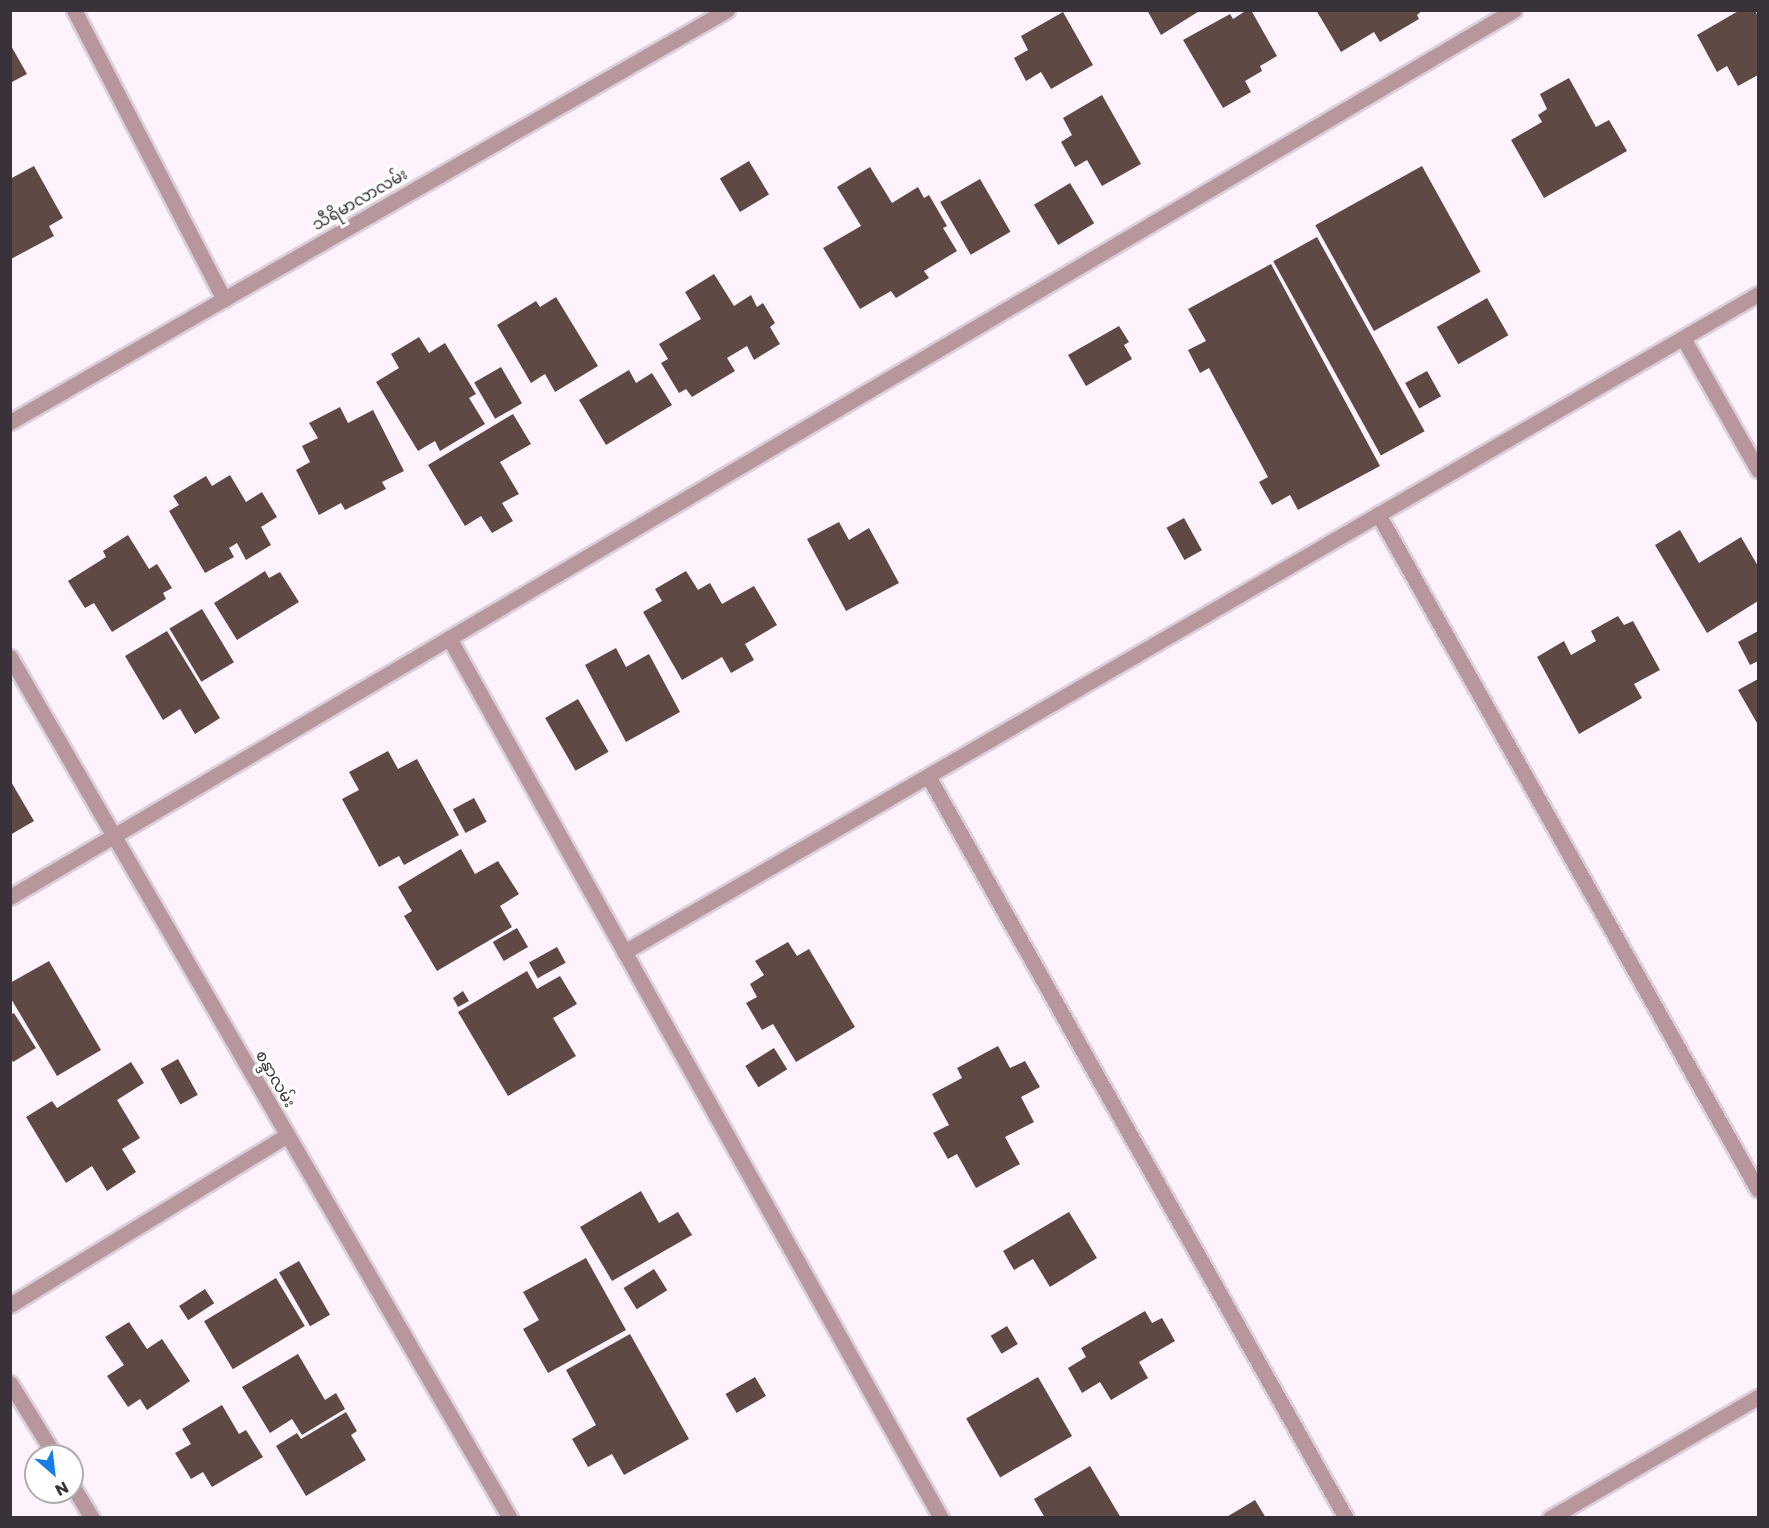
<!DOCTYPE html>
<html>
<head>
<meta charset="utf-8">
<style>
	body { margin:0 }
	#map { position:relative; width:1769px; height:1528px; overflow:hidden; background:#fef3fd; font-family:Poppins,"Noto Sans Myanmar",sans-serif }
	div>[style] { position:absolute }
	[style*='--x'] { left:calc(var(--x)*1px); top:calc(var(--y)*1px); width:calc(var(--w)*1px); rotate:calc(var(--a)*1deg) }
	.building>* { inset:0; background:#5f4945; transform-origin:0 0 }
	.roads { filter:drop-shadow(2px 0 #dbd0da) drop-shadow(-2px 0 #dbd0da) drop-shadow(0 2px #dbd0da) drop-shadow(0 -2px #dbd0da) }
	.minor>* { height:15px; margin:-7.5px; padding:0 7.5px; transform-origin:7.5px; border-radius:7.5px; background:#b8969e }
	span { translate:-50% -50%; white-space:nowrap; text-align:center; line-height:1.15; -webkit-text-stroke:6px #fff; paint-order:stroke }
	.street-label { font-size:16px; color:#393239 }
	.frame { position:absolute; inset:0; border:12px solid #393239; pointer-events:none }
	.north { position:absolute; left:24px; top:1444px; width:60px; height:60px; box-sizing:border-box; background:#fff; border:2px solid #b0adb0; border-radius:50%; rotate:152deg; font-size:16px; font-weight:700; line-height:24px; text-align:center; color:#393239 }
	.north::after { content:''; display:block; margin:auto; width:21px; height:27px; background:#157fe6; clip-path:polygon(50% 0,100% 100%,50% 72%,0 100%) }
</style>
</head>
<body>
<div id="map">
	<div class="building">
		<i style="clip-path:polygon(1147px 10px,1201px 10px,1161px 35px)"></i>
		<i style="clip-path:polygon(1247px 10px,1251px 10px,1277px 56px,1260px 66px,1262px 71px,1245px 81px,1251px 92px,1223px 108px,1183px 40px,1230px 14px,1233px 19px)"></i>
		<i style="clip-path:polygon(1316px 10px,1423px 10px,1417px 15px,1419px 19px,1380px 42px,1374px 32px,1341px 52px)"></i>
		<i style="clip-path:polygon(1740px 10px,1755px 10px,1758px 17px,1758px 75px,1738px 86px,1727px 66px,1717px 72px,1697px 35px)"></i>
		<i style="clip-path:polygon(1063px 12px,1093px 65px,1051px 89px,1041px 72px,1026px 81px,1014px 58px,1028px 50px,1021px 36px)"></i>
		<i style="clip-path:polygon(10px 44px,27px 74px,10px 83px)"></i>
		<i style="clip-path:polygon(1569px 78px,1596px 127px,1609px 120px,1627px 151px,1544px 198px,1511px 140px,1542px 122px,1538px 115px,1547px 109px,1540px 94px)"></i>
		<i style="clip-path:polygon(1102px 95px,1141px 164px,1102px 186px,1087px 160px,1075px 167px,1061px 142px,1072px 135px,1063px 118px)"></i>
		<i style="left:749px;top:161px;width:39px;height:34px;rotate:59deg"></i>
		<i style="clip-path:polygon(34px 166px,63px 218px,49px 226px,54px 236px,11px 259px,10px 179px)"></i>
		<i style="left:1422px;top:166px;width:121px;height:122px;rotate:61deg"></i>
		<i style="clip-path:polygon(870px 167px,892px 203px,918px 187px,924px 198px,929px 195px,947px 226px,943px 228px,957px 251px,924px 271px,929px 278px,896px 298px,891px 291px,860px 309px,823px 248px,861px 226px,837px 187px)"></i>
		<i style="left:980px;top:179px;width:61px;height:46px;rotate:60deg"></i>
		<i style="left:1070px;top:183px;width:47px;height:42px;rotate:59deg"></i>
		<i style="left:1317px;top:237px;width:222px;height:50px;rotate:61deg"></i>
		<i style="clip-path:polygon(1271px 264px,1380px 466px,1298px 510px,1290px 495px,1272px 505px,1259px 482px,1268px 477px,1209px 368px,1200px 373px,1188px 350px,1206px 341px,1188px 309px)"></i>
		<i style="clip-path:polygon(714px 274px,734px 306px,751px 295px,757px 307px,763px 303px,775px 323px,770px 327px,780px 344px,754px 360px,747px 346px,727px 358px,735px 371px,692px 397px,686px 389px,679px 393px,661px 363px,668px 359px,659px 344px,701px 319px,685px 292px)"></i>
		<i style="clip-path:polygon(556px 297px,598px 366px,555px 392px,545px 374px,531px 383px,497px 325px,536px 301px,540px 307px)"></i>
		<i style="left:1487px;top:298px;width:43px;height:58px;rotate:60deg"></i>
		<i style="clip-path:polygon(1119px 326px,1129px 342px,1124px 345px,1132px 359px,1086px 386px,1068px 355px)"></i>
		<i style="clip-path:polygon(419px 337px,429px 353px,445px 343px,476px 394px,469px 398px,485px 424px,440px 451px,435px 441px,418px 451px,376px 382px,399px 368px,391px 354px)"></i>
		<i style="left:501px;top:367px;width:42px;height:31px;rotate:60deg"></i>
		<i style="clip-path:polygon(629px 370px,636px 383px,652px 373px,672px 405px,606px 445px,579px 400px)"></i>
		<i style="left:1427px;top:371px;width:29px;height:25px;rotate:61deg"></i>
		<i style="clip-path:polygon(340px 407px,348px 423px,373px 410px,404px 471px,382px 482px,386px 489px,345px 510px,341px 503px,319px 515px,296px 470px,310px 462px,302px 446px,318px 438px,309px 423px)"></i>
		<i style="clip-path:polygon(513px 414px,531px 444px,500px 462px,519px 494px,502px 503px,513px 521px,492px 533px,481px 516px,465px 526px,428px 465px)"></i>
		<i style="clip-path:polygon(230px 475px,246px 502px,262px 492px,277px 517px,261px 527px,271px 545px,246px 560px,237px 543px,229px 548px,234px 557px,205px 573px,169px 511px,179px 505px,173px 496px,206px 476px,212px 486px)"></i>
		<i style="left:1184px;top:518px;width:37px;height:20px;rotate:61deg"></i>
		<i style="clip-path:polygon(839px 522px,849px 540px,869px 528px,899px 583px,846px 611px,807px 539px)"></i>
		<i style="clip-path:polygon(1680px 530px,1699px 563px,1741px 537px,1758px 566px,1758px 601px,1707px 633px,1655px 545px)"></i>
		<i style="clip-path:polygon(128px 535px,149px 569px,157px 564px,172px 588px,163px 593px,166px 599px,112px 632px,94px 603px,85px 608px,68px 581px,106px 557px,103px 551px)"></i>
		<i style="clip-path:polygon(265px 571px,269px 578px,280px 572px,299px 602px,237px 640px,214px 603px)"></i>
		<i style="clip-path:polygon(686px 571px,698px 590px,710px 583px,722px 604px,754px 586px,777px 625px,745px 644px,754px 660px,731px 673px,722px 657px,682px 680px,643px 612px,662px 601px,655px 589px)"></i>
		<i style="left:202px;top:609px;width:62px;height:38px;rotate:59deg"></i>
		<i style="clip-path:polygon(1618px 616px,1624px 625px,1633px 621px,1660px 670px,1634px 684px,1642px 698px,1579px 734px,1537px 657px,1564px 641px,1571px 655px,1596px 641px,1591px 631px)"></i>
		<i style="clip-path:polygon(167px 631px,220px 718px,195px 734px,180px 709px,163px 720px,125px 656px)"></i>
		<i style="clip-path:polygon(1758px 631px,1758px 661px,1750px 665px,1738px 642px)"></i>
		<i style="clip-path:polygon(616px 648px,626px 667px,649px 654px,680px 712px,626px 742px,585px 665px)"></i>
		<i style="clip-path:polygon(1758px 679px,1758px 722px,1757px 723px,1738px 690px)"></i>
		<i style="left:578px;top:699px;width:61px;height:38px;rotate:60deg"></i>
		<i style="clip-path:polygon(388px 751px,398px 769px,417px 759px,459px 835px,404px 865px,399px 856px,379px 867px,342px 799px,359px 790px,349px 772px)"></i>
		<i style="clip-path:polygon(10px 780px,34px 821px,10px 835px)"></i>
		<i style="left:474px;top:798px;width:27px;height:24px;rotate:62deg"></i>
		<i style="clip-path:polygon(461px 849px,475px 874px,498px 861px,519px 894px,500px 906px,512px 927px,437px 971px,404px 916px,412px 911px,398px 887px)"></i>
		<i style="left:517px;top:928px;width:22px;height:28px;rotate:60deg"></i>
		<i style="clip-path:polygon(788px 942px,797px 956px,809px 949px,855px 1027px,796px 1062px,773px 1024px,762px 1030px,746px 1003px,757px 997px,750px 984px,764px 975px,755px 961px)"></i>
		<i style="left:557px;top:947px;width:18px;height:32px;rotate:61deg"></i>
		<i style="clip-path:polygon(49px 961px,101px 1050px,57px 1076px,10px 997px,10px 983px)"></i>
		<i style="clip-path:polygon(527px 971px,537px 989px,560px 976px,577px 1004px,553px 1018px,576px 1056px,508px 1096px,458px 1012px)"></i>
		<i style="clip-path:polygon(463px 991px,469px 1001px,458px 1007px,453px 998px)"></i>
		<i style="clip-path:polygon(14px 1013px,36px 1048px,13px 1062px,10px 1057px,10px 1015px)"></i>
		<i style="clip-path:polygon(998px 1046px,1010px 1068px,1025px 1061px,1040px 1087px,1021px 1097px,1034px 1122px,1005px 1137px,1020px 1164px,976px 1188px,957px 1154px,948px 1159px,933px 1133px,949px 1125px,932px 1094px,962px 1078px,957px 1068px)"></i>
		<i style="left:774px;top:1048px;width:25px;height:34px;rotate:58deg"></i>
		<i style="left:178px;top:1059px;width:41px;height:20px;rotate:61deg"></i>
		<i style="clip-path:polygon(131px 1062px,144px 1083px,117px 1100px,140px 1138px,122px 1149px,136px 1172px,107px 1191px,92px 1166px,66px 1183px,26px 1117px,52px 1101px,57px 1108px)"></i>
		<i style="clip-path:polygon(641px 1191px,659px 1223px,678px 1212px,692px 1235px,612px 1281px,580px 1227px)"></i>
		<i style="clip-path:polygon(1069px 1212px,1097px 1258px,1050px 1287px,1033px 1259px,1014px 1270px,1003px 1251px)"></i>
		<i style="clip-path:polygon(586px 1258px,626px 1330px,548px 1373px,523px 1329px,539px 1320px,523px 1292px)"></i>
		<i style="left:299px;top:1261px;width:62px;height:23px;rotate:60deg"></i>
		<i style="left:654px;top:1269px;width:25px;height:36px;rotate:58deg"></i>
		<i style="left:276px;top:1278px;width:56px;height:84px;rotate:59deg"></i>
		<i style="left:205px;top:1289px;width:17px;height:31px;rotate:57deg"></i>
		<i style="clip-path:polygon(1145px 1311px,1152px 1323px,1162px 1318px,1175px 1341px,1139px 1362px,1148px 1378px,1111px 1400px,1100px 1382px,1082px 1393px,1068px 1368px,1086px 1357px,1081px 1348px)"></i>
		<i style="clip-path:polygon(129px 1322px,147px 1349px,162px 1339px,190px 1381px,147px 1410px,140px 1399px,128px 1407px,107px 1376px,124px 1365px,105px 1337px)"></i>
		<i style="left:1007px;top:1326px;width:21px;height:19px;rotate:59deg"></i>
		<i style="clip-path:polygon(630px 1334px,689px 1439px,624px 1475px,612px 1454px,588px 1467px,572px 1439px,596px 1425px,566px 1370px)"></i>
		<i style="clip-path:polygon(298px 1354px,325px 1400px,336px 1393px,345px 1409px,302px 1435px,292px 1419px,270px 1433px,242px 1387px)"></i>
		<i style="left:755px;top:1377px;width:22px;height:34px;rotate:60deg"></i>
		<i style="left:1038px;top:1377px;width:68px;height:83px;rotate:60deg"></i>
		<i style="clip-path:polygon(222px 1405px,239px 1434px,246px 1430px,263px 1457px,212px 1487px,203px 1472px,191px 1479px,175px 1453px,191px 1444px,182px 1429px)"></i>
		<i style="clip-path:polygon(346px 1412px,357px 1431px,351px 1435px,366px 1460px,306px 1496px,276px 1446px,297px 1433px,301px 1439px)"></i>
		<i style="clip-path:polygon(1090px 1466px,1121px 1518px,1045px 1518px,1034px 1499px)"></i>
		<i style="clip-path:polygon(1255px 1500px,1266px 1518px,1225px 1518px)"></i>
	</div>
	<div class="roads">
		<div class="minor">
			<i style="--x:74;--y:10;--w:326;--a:62.6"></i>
			<i style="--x:1683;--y:338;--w:152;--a:60.4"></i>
			<i style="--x:10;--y:422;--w:827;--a:-29.88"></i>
			<i style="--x:1378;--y:514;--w:775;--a:60.66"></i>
			<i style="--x:449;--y:638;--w:1008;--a:60.79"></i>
			<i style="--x:10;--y:657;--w:996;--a:59.86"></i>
			<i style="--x:928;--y:776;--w:852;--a:60.61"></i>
			<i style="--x:10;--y:897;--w:1746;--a:-30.53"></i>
			<i style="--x:624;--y:952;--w:1311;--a:-30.12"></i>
			<i style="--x:10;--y:1305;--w:325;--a:-31.5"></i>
			<i style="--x:10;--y:1383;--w:86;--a:58.3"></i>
			<i style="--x:72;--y:1485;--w:39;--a:59"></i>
			<i style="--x:1550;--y:1518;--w:241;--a:-30.2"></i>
		</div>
	</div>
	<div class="street-label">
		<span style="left:360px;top:200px;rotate:-30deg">သီရိမာလာလမ်း</span>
		<span style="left:275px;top:1079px;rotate:60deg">စန္ဒာလမ်း</span>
	</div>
	<div class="frame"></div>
	<div class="north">N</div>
</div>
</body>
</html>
